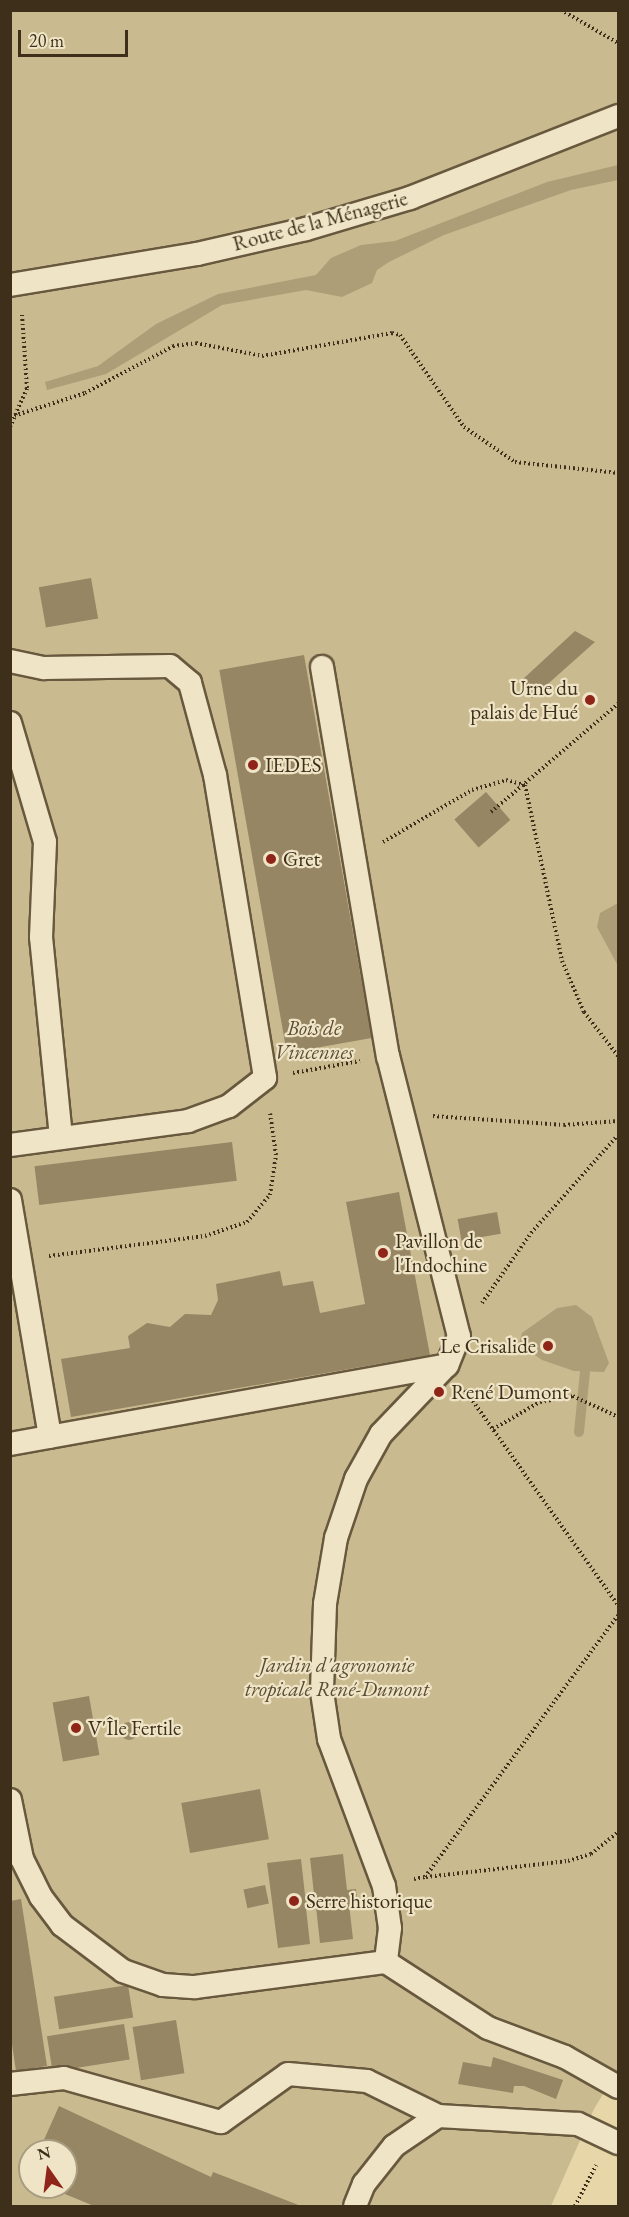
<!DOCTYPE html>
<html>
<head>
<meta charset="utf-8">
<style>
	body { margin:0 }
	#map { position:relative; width:629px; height:2217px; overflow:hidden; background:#e7d7a8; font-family:"EB Garamond",serif }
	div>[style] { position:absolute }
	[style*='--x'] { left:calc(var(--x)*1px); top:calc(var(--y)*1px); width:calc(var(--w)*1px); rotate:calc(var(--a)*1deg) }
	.green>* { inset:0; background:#caba90 }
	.water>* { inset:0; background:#ae9e78 }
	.stream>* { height:10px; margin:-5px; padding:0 5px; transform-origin:5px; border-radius:5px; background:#ae9e78 }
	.building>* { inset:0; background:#968664; transform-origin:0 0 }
	.path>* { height:4px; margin-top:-2px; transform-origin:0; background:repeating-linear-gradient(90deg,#3e2f1a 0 1.5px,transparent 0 4.5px) }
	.roads { filter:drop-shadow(2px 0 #68593e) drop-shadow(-2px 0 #68593e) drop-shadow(0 2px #68593e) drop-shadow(0 -2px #68593e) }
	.lane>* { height:22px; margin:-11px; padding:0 11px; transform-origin:11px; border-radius:11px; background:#efe5c6 }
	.trees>* { width:18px; height:18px; margin:-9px; border-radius:50%; background:#998a67 }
	.dots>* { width:16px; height:16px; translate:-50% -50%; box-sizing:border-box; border:3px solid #efe5c6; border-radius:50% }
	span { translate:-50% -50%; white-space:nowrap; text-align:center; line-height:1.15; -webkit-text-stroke:4.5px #efe5c6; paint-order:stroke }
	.street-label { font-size:21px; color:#3e2f1a }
	.poi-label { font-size:21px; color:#3e2f1a }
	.right { translate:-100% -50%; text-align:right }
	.left { translate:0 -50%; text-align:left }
	.park-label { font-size:21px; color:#5a4b32; font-style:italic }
	.frame { position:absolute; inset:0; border:12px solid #3e2f1a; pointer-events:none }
	.north { position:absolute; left:18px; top:2139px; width:60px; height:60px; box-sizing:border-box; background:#efe5c6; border:2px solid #a89c81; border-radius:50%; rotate:346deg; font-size:16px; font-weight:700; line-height:24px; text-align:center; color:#3e2f1a }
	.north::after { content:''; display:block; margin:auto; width:21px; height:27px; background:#8f2418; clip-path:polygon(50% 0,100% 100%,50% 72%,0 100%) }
	.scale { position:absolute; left:18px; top:30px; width:110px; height:27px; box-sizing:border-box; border:3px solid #3e2f1a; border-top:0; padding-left:8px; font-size:18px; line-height:21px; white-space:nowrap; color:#3e2f1a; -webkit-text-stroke:4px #efe5c6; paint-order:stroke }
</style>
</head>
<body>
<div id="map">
	<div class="green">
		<i style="clip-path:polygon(evenodd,11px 11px,618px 11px,618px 2070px,594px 2109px,551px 2206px,11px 2206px,11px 11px,30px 2151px,66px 2151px,66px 2187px,30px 2187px,30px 2151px)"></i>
	</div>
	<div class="water">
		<i style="clip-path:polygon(618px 165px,618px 180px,571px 190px,444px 235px,389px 262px,377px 270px,372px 283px,342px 297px,306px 290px,222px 305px,106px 374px,47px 390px,45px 382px,98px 366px,156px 324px,218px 294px,316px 275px,331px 258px,361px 245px,395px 241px,547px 182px)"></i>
		<i style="clip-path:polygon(618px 903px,618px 966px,597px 927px,600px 913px)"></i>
		<i style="clip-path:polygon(576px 1305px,592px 1317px,609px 1363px,604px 1372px,574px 1371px,542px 1360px,519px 1344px,522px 1333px,557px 1308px)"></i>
	</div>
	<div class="stream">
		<i style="--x:579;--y:1432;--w:60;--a:-84.3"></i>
	</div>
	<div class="building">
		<i style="left:91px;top:578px;width:41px;height:53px;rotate:80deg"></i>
		<i style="clip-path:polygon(575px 631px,595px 642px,532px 698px,522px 680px)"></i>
		<i style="left:304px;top:655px;width:389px;height:86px;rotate:80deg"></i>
		<i style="left:486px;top:792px;width:37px;height:42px;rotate:49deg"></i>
		<i style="left:232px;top:1142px;width:39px;height:199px;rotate:83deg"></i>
		<i style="clip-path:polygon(399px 1192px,430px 1355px,71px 1417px,61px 1359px,130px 1348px,128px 1336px,147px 1323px,170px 1327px,185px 1314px,211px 1315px,218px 1300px,216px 1284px,280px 1271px,283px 1286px,313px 1281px,320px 1313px,365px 1304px,346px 1202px)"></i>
		<i style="left:497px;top:1212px;width:22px;height:40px;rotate:80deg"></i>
		<i style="left:89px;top:1696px;width:60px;height:37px;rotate:80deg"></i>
		<i style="left:260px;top:1789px;width:51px;height:80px;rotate:80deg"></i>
		<i style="clip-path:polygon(343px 1854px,347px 1890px,356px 1889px,357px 1903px,349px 1904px,353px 1939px,320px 1943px,316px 1907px,306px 1908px,310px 1944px,278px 1948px,267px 1863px,301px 1859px,305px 1895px,314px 1894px,310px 1858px)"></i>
		<i style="left:265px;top:1885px;width:19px;height:22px;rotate:78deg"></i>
		<i style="clip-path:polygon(21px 1899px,47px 2066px,16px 2071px,10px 2031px,10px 1901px)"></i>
		<i style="left:128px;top:1985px;width:33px;height:75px;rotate:81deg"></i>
		<i style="left:176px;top:2020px;width:54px;height:44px;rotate:81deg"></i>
		<i style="left:124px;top:2024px;width:36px;height:78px;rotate:81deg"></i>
		<i style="clip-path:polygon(493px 2057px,563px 2080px,556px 2099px,524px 2086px,514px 2086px,513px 2093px,458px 2084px,463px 2062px,491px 2067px)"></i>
		<i style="clip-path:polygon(59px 2106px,211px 2177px,213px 2172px,301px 2206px,94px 2206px,48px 2187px,66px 2187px,66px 2151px,39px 2151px)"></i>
	</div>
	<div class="path">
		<i style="--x:561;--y:10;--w:66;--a:30.1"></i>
		<i style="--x:10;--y:417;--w:79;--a:-17.7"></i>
		<i style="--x:85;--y:393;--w:100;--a:-28.1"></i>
		<i style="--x:173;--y:346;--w:23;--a:-7"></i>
		<i style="--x:196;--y:343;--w:67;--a:11.1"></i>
		<i style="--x:262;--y:356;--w:132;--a:-10"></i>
		<i style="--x:392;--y:333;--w:8;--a:14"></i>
		<i style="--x:400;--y:335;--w:112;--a:55.2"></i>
		<i style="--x:464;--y:427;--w:62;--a:34.5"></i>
		<i style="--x:515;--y:462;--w:104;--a:6.1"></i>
		<i style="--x:10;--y:427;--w:43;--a:-66.4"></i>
		<i style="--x:27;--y:388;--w:74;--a:-93.9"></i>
		<i style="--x:525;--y:785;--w:180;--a:78.1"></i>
		<i style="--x:562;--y:961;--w:56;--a:66.7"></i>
		<i style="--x:584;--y:1012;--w:56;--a:52.3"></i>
		<i style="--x:491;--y:812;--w:167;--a:-40.4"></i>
		<i style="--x:383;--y:842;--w:103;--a:-30.3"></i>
		<i style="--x:472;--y:790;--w:35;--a:-16"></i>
		<i style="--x:506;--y:780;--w:20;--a:15"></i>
		<i style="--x:293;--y:1073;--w:68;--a:-10.2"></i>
		<i style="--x:433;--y:1116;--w:131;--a:3.9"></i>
		<i style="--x:564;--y:1125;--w:54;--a:-4.2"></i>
		<i style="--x:49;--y:1256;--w:157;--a:-7.3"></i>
		<i style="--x:205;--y:1236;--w:44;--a:-18.4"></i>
		<i style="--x:247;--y:1222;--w:35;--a:-50"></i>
		<i style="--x:270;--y:1195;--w:40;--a:-81.5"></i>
		<i style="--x:276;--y:1155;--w:42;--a:-98.1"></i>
		<i style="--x:482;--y:1303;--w:85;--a:-55"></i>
		<i style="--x:531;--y:1233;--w:131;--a:-48.4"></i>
		<i style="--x:465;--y:1390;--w:264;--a:54.6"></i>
		<i style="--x:493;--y:1429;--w:54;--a:-29.9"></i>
		<i style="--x:540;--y:1402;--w:34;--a:-10"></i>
		<i style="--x:573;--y:1396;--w:50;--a:25"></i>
		<i style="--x:426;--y:1877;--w:143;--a:-6.4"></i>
		<i style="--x:568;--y:1861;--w:24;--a:-17"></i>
		<i style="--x:591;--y:1854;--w:35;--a:-39"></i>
		<i style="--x:414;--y:1879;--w:11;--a:-10"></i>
		<i style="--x:425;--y:1877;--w:325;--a:-53.6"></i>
		<i style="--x:575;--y:2206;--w:46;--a:-62.9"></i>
	</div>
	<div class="roads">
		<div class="lane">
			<i style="--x:10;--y:285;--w:190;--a:-9.4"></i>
			<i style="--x:197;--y:254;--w:112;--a:-12.9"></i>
			<i style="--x:306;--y:229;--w:109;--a:-16.6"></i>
			<i style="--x:410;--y:198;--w:224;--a:-21.5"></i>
			<i style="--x:10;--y:661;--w:35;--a:12"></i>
			<i style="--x:44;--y:668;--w:126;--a:-0.9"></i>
			<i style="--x:170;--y:666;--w:26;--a:40"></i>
			<i style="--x:190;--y:683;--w:95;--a:74.8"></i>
			<i style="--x:215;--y:775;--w:307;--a:80.6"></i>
			<i style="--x:265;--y:1078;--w:46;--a:142.1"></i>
			<i style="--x:229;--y:1106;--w:44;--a:159.9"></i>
			<i style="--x:188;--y:1121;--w:180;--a:172.3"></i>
			<i style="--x:322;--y:667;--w:395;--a:80.4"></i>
			<i style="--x:388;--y:1056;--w:289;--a:75.8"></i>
			<i style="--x:459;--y:1336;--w:31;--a:112"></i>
			<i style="--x:447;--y:1365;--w:95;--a:133.7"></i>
			<i style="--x:381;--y:1434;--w:51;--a:119.1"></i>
			<i style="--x:356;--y:1479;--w:62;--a:108.7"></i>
			<i style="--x:336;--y:1538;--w:67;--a:99.5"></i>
			<i style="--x:325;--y:1604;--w:88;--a:92"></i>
			<i style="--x:322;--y:1692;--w:48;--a:81.5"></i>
			<i style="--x:329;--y:1739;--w:157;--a:69.5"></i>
			<i style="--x:384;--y:1886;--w:42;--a:81.9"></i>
			<i style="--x:390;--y:1928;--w:34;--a:97"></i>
			<i style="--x:10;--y:723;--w:124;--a:73.6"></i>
			<i style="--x:45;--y:842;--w:95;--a:92.4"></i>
			<i style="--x:41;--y:937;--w:202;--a:84.3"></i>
			<i style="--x:10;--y:1200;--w:240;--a:80.4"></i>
			<i style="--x:10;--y:1444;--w:444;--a:-10.2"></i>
			<i style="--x:10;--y:1800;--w:60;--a:78.5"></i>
			<i style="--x:22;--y:1859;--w:42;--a:63.4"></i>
			<i style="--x:41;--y:1897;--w:35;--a:53"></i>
			<i style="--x:62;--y:1925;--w:76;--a:37"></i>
			<i style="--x:123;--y:1971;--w:42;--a:19.3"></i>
			<i style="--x:163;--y:1985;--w:32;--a:4"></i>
			<i style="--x:195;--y:1987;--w:193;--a:-7.5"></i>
			<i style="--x:386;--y:1962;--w:121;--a:32.9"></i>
			<i style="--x:488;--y:2028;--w:82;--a:20.6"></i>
			<i style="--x:565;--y:2057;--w:61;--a:29.5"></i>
			<i style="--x:10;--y:2084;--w:54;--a:-6.3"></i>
			<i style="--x:64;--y:2078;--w:163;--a:15.7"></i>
			<i style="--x:221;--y:2122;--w:82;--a:-35.6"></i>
			<i style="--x:288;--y:2074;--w:79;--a:5.1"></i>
			<i style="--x:367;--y:2081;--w:79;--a:26.2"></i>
			<i style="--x:438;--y:2116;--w:140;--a:3.3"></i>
			<i style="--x:578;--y:2124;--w:44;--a:25.4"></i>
			<i style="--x:355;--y:2206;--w:24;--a:-68"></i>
			<i style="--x:364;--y:2184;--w:48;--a:-51.7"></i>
			<i style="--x:394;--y:2146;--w:53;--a:-34.3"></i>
		</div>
	</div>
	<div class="trees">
		<i style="left:129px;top:1731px"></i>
	</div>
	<div class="dots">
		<i style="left:590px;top:700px;background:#8f2418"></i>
		<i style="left:253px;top:765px;background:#8f2418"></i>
		<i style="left:271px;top:859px;background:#8f2418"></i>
		<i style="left:383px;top:1253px;background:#8f2418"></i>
		<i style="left:548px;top:1346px;background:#8f2418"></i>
		<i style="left:439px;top:1392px;background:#8f2418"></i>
		<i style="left:76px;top:1728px;background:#8f2418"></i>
		<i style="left:294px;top:1901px;background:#8f2418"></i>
	</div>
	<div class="street-label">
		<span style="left:320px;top:221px;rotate:-15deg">Route de la Ménagerie</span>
	</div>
	<div class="poi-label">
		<span class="right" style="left:578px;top:700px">Urne du<br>palais de Hué</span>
		<span class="left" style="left:265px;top:765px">IEDES</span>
		<span class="left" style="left:283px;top:859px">Gret</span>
		<span class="left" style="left:395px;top:1253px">Pavillon de<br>l'Indochine</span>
		<span class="right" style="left:536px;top:1346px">Le Crisalide</span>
		<span class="left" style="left:451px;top:1392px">René Dumont</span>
		<span class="left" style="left:88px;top:1728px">V'Île Fertile</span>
		<span class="left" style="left:306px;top:1901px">Serre historique</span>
	</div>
	<div class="park-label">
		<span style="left:314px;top:1040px">Bois de<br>Vincennes</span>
		<span style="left:337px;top:1677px">Jardin d'agronomie<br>tropicale René-Dumont</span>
	</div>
	<div class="frame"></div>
	<div class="north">N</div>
	<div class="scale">20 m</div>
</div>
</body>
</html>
